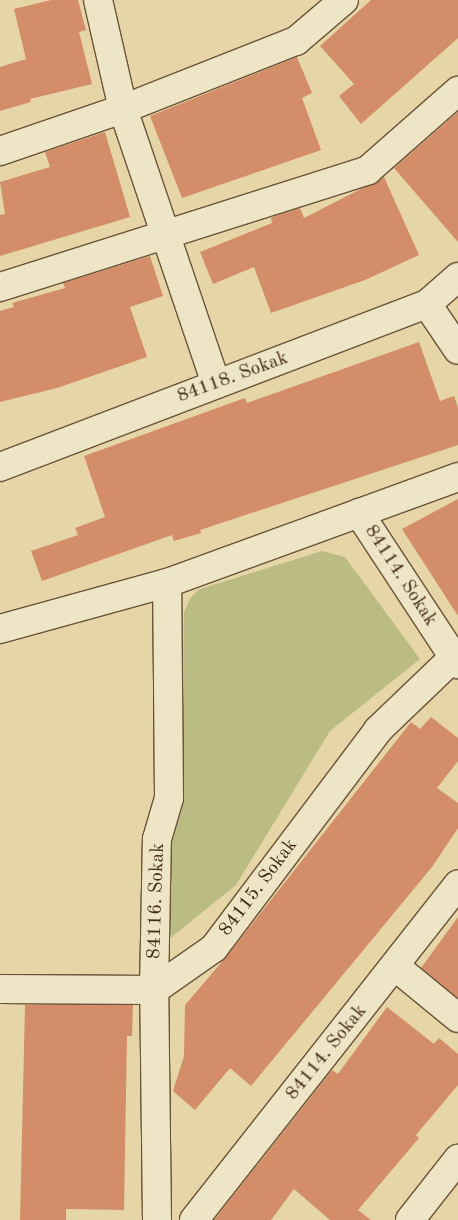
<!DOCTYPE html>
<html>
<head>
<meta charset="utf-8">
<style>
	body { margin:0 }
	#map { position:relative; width:458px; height:1220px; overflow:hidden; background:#e5d5a7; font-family:"Old Standard TT",serif }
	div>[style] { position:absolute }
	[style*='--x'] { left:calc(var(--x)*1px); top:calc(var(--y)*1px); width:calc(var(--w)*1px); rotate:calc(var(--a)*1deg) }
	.green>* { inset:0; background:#bbbc83 }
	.building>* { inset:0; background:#d48d69 }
	.roads { filter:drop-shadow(1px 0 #6a5339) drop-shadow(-1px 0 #6a5339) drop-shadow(0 1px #6a5339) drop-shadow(0 -1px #6a5339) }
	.street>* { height:28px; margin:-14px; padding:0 14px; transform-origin:14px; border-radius:14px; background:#eee4c6 }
	.secondary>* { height:28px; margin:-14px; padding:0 14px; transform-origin:14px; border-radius:14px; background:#eee4c6 }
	span { translate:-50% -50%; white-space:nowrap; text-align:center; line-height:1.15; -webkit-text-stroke:4.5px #eee4c6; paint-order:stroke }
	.street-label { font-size:19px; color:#412814 }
</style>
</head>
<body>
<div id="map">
	<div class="green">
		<i style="clip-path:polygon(322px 551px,345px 557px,420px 659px,330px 731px,236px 885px,158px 948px,182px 753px,184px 612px,191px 597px,200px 589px)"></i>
	</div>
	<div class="building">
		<i style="clip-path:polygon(51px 0,78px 0,86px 30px,79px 32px,92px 84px,30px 99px,31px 102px,0 111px,0 67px,26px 59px,14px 9px)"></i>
		<i style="clip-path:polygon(371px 0,458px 0,458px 38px,361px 124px,339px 96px,354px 84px,320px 46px)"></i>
		<i style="clip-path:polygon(297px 57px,312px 93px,302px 98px,321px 150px,182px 198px,150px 116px)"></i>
		<i style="clip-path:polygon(458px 112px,458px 242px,394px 168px)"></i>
		<i style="clip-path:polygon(105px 132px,130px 217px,0 256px,0 215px,5px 214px,0 182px,50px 167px,45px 152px)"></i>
		<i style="clip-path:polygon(384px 177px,419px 255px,365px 280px,271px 313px,254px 267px,213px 284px,200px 252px,272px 223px,271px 218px,275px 216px,300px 208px,304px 218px)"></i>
		<i style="clip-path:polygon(150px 256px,163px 296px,130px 307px,147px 357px,57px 388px,0 402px,0 311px,14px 307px,12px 303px,65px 288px,63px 283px)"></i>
		<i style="clip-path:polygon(419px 342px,440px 401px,454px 396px,458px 408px,458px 445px,200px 530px,201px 533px,174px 541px,172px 535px,42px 581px,31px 551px,78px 535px,75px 528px,105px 517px,84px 456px,245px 398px,247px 403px)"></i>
		<i style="clip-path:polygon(458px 499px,458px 616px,402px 529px)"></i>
		<i style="clip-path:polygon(431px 717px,458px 738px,458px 761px,437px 788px,458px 803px,458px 828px,432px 867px,251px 1086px,230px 1068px,195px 1110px,173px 1091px,184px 1056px,185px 1005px,226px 957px,411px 722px,420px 729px)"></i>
		<i style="clip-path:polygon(458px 917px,458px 998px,421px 968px)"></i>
		<i style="clip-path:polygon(25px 1005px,133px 1005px,132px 1036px,127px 1036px,124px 1210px,66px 1209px,66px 1220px,20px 1220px)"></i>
		<i style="clip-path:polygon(387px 1007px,434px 1044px,439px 1038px,458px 1054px,458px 1085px,416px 1135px,419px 1138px,358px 1210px,371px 1220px,330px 1220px,294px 1189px,271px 1220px,214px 1220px,332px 1070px,338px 1074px)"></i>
	</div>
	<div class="roads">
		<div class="street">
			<i style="--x:98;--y:0;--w:112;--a:77.1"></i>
			<i style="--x:123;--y:109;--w:290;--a:71.3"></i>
			<i style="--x:0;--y:151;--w:130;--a:-18.9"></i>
			<i style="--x:123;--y:109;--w:186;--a:-21.5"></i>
			<i style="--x:296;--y:41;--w:63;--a:-40.5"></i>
			<i style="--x:0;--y:287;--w:386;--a:-17.6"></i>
			<i style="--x:368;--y:170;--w:120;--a:-41.3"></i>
			<i style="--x:427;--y:304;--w:55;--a:56"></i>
			<i style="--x:359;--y:513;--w:181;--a:56.7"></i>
			<i style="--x:0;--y:629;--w:173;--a:-15.4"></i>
			<i style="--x:167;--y:583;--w:310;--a:-20"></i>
			<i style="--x:396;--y:967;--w:80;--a:39.4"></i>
			<i style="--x:0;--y:989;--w:154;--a:0.4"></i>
			<i style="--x:154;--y:990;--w:73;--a:-35"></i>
			<i style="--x:214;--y:948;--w:273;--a:-53"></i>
			<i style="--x:378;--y:730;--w:105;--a:-43.8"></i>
			<i style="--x:157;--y:1220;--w:230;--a:-90.7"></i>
			<i style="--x:154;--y:990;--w:151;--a:-88.9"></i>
			<i style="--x:157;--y:839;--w:43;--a:-73.7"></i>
			<i style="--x:169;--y:798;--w:215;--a:-90.5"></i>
			<i style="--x:194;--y:1220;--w:427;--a:-51.8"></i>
			<i style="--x:410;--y:1220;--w:78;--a:-51.8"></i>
		</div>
		<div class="secondary">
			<i style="--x:0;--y:467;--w:457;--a:-20.9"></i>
			<i style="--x:427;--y:304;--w:41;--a:-41.1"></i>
		</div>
	</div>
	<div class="street-label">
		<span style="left:233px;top:378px;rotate:-20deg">84118. Sokak</span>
		<span style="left:400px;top:576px;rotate:57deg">84114. Sokak</span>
		<span style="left:259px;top:888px;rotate:-53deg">84115. Sokak</span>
		<span style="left:157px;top:901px;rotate:-88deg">84116. Sokak</span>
		<span style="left:327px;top:1053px;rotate:-51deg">84114. Sokak</span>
	</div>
</div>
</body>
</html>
